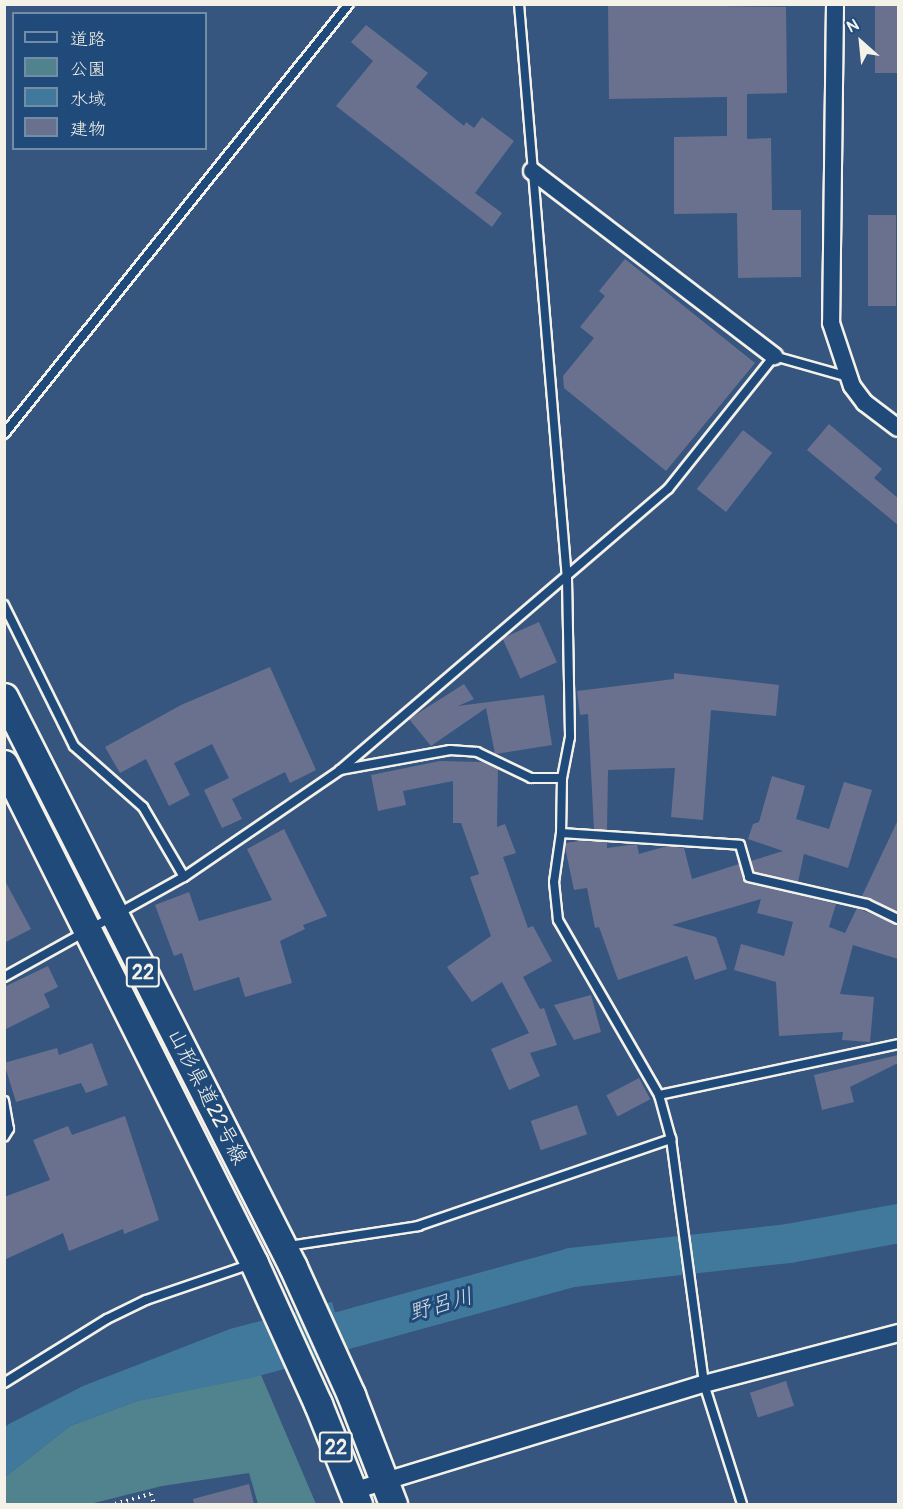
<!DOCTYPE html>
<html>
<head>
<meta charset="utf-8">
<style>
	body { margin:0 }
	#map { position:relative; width:903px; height:1509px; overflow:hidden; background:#365680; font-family:Pangolin,"Klee One",sans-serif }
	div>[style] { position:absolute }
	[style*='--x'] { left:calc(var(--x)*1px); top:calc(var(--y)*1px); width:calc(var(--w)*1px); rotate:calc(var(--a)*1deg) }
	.green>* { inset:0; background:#51838f }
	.water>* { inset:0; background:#41799d }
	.river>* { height:39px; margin:-19.5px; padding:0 19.5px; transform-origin:19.5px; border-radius:19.5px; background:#41799d }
	.building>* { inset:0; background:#6a718e; transform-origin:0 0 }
	.path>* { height:4px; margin-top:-2px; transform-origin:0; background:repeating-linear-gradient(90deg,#f4f1e8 0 1.5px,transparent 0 6px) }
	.roads { filter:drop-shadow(2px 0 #f4f1e8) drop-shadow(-2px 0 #f4f1e8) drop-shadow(0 2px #f4f1e8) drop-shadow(0 -2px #f4f1e8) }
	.service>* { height:8px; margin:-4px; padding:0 4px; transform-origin:4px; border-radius:4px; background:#1f4a7a }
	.minor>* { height:16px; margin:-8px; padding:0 8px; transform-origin:8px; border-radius:8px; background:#1f4a7a }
	.primary>* { height:27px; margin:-13.5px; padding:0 13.5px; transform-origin:13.5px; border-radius:13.5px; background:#1f4a7a }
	span { translate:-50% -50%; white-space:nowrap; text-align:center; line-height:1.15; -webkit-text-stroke:6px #1f4a7a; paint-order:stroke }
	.shield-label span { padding:2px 4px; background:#1f4a7a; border:2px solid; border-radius:4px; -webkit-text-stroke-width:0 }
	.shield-label { font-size:20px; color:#f4f1e8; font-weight:700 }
	.street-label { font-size:21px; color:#f4f1e8 }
	.water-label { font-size:22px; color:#d9dfdd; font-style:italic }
	.frame { position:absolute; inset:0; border:6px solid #f4f1e8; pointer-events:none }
	.legend { position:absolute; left:12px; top:12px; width:195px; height:138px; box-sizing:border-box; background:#1f4a7a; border:2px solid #748da6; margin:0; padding:8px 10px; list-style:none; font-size:18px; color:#f4f1e8 }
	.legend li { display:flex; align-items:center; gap:12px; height:30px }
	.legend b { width:30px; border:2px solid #748da6 }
	.north { position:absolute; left:831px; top:12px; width:60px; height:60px; -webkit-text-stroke:4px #1f4a7a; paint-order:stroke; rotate:333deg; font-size:16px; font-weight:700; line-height:24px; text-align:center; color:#f4f1e8 }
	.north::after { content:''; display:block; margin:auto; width:21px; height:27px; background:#f4f1e8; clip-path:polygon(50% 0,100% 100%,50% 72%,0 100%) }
</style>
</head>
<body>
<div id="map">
	<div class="green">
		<i style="clip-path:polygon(261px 1375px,316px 1504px,258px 1504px,249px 1473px,162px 1486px,90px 1504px,5px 1504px,5px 1477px,70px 1426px,137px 1401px)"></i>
	</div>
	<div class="water">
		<i style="clip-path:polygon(332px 1302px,346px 1352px,251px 1378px,137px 1401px,70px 1426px,5px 1477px,5px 1427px,9px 1424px,83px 1386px,230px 1329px)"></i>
	</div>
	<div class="river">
		<i style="--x:288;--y:1345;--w:294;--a:-15.4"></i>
		<i style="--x:571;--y:1267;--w:218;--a:-6.3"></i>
		<i style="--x:788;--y:1243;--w:112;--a:-10.3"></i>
	</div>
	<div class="building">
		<i style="clip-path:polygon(608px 4px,786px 7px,787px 93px,747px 94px,747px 139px,771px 138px,772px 210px,801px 210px,801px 277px,738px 278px,737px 213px,674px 214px,674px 137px,727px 136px,727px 97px,609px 99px)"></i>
		<i style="left:875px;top:4px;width:23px;height:69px"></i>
		<i style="clip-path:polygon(366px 25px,428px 73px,416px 87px,464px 126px,466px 122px,474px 128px,482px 117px,514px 141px,475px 193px,502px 213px,492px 227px,336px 106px,373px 61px,351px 42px)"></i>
		<i style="left:868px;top:215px;width:28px;height:91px"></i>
		<i style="clip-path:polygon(625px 259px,755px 363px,666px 471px,564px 388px,563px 376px,594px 338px,580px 327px,605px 296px,599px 291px)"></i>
		<i style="clip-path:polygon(829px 424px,882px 469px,874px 478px,898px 498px,898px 525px,807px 450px)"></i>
		<i style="left:743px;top:430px;width:37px;height:75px;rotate:38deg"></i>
		<i style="left:539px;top:622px;width:44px;height:40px;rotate:66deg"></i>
		<i style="clip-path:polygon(270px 667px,316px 770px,290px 783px,285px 772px,232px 799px,242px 819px,222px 828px,204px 790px,229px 778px,212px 744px,174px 763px,190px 795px,169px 806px,146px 759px,120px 773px,105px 747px,181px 705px)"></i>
		<i style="clip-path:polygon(674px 673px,779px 685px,776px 716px,711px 710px,703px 820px,671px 817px,675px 768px,608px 770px,607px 830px,594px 829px,588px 714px,580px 715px,577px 691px,674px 679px)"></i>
		<i style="clip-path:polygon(464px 684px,474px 699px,458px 706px,544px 695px,552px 745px,495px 754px,486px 708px,431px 746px,409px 719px)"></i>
		<i style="clip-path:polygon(440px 761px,482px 762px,498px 769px,497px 827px,505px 824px,516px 853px,503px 857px,528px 928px,533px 926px,552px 961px,523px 977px,540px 1009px,544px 1008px,557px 1045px,530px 1053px,540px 1076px,509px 1090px,491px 1049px,529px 1033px,502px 982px,472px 1002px,447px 967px,491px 936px,470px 877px,479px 874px,461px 823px,453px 823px,453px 781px,403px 791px,406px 805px,378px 811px,371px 775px)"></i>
		<i style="clip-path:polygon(772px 776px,805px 786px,796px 819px,829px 829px,844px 782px,872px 790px,848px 868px,804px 854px,798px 882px,754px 872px,751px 861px,783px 851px,748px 839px,753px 824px,759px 822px)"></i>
		<i style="clip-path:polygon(898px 820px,898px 912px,862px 896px)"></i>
		<i style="clip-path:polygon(284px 829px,327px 916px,303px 925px,305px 929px,280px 941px,292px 983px,245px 997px,239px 977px,194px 991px,182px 953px,174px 956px,155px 905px,189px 892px,199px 921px,272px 900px,247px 849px)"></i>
		<i style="clip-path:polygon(579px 841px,607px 842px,607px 848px,637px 844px,639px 854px,667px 846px,684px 848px,692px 879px,739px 864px,747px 883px,836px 904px,829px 927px,845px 933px,857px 908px,898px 925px,898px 959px,853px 945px,840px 994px,874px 997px,870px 1042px,842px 1040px,843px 1032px,779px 1036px,776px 982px,734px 970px,741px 944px,784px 956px,793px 922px,757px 913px,761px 899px,672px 925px,716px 937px,727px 969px,695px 980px,687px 956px,618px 980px,599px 927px,595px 928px,587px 888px,574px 890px,565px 847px,566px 843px)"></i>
		<i style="clip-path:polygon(4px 879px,31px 929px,4px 943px)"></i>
		<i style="clip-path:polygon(48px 966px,58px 987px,44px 994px,50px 1007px,4px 1030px,4px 987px)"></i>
		<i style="clip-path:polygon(591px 995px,601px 1032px,574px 1040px,554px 1005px)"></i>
		<i style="clip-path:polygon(92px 1043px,108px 1085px,86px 1093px,81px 1083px,16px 1102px,4px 1063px,57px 1048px,59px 1055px)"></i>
		<i style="clip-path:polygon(898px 1055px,898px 1063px,850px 1087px,854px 1102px,822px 1110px,814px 1075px)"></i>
		<i style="left:639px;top:1078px;width:24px;height:37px;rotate:62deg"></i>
		<i style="left:577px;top:1105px;width:31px;height:49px;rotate:71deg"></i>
		<i style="clip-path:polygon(125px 1116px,159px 1220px,124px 1234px,123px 1229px,69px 1251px,63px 1233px,4px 1260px,4px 1197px,50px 1180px,33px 1140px,68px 1126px,72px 1135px)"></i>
		<i style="left:786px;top:1381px;width:26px;height:38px;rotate:72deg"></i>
		<i style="clip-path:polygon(249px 1484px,254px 1504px,194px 1504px,193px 1499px)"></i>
	</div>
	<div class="path">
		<i style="--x:115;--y:1504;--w:37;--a:-16"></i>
		<i style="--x:151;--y:1494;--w:10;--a:73"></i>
	</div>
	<div class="roads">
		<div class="service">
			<i style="--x:519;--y:4;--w:577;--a:85.23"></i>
			<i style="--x:567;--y:579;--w:158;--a:88.9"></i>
			<i style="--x:570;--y:737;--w:42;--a:101"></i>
			<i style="--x:562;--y:778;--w:55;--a:91"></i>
			<i style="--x:561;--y:833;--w:49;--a:98.1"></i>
			<i style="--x:554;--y:882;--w:38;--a:84"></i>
			<i style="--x:558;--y:920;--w:202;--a:60"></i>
			<i style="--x:659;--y:1095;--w:46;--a:74.7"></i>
			<i style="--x:671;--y:1139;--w:247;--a:82.3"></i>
			<i style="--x:704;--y:1384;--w:126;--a:72.4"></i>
			<i style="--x:4;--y:434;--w:551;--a:-51.26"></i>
			<i style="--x:4;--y:605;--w:157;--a:63.6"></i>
			<i style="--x:74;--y:746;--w:92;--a:41.5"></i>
			<i style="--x:143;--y:807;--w:81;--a:59.6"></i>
			<i style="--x:340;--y:770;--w:112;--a:-10.3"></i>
			<i style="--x:450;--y:750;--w:27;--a:4"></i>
			<i style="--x:477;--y:752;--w:60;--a:25.7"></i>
			<i style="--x:531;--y:778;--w:31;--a:0"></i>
			<i style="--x:561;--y:833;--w:179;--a:3.8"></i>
			<i style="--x:740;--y:845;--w:33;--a:74"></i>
			<i style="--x:749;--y:877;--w:121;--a:12.9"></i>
			<i style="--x:867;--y:904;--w:34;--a:26"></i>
			<i style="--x:4;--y:977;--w:206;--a:-29.1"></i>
			<i style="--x:184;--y:877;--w:189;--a:-34.4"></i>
			<i style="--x:340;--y:770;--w:432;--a:-40.6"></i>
			<i style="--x:668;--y:489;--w:170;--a:-51.4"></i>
			<i style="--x:774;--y:356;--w:77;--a:15.8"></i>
			<i style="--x:659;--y:1095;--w:244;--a:-12"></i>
			<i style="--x:4;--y:1101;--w:28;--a:80"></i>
			<i style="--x:9;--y:1129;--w:9;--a:122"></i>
			<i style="--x:288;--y:1246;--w:132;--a:-8.7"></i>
			<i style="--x:418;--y:1226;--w:268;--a:-19"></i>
			<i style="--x:4;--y:1383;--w:121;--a:-31.9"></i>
			<i style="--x:107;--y:1319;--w:43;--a:-26"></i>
			<i style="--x:146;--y:1300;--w:111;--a:-18.9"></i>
		</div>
		<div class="minor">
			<i style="--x:835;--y:4;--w:319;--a:90.7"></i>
			<i style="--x:831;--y:323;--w:66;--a:71.6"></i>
			<i style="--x:852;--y:386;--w:21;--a:53"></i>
			<i style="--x:865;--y:403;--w:41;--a:37.1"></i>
			<i style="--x:532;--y:171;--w:305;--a:37.4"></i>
			<i style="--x:353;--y:1491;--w:367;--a:-17"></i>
			<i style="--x:704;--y:1384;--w:201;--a:-14.7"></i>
		</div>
		<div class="primary">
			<i style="--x:4;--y:697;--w:639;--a:63.11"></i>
			<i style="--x:293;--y:1267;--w:141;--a:65.6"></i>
			<i style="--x:351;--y:1395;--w:117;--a:68.9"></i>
			<i style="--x:4;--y:764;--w:558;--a:63.39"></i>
			<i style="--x:254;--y:1263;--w:155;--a:65.6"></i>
			<i style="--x:318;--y:1404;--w:108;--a:68.2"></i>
		</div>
	</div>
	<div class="shield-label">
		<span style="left:143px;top:972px">22</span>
		<span style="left:336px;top:1447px">22</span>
	</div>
	<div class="street-label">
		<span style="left:207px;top:1097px;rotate:63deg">山形県道22号線</span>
	</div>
	<div class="water-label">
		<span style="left:441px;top:1305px;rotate:-16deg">野呂川</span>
	</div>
	<div class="frame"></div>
	<ul class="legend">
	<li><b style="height:8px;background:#1f4a7a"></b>道路</li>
	<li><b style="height:16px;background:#51838f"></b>公園</li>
	<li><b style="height:16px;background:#41799d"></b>水域</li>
	<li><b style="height:16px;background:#6a718e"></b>建物</li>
	</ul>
	<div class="north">N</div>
</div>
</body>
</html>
